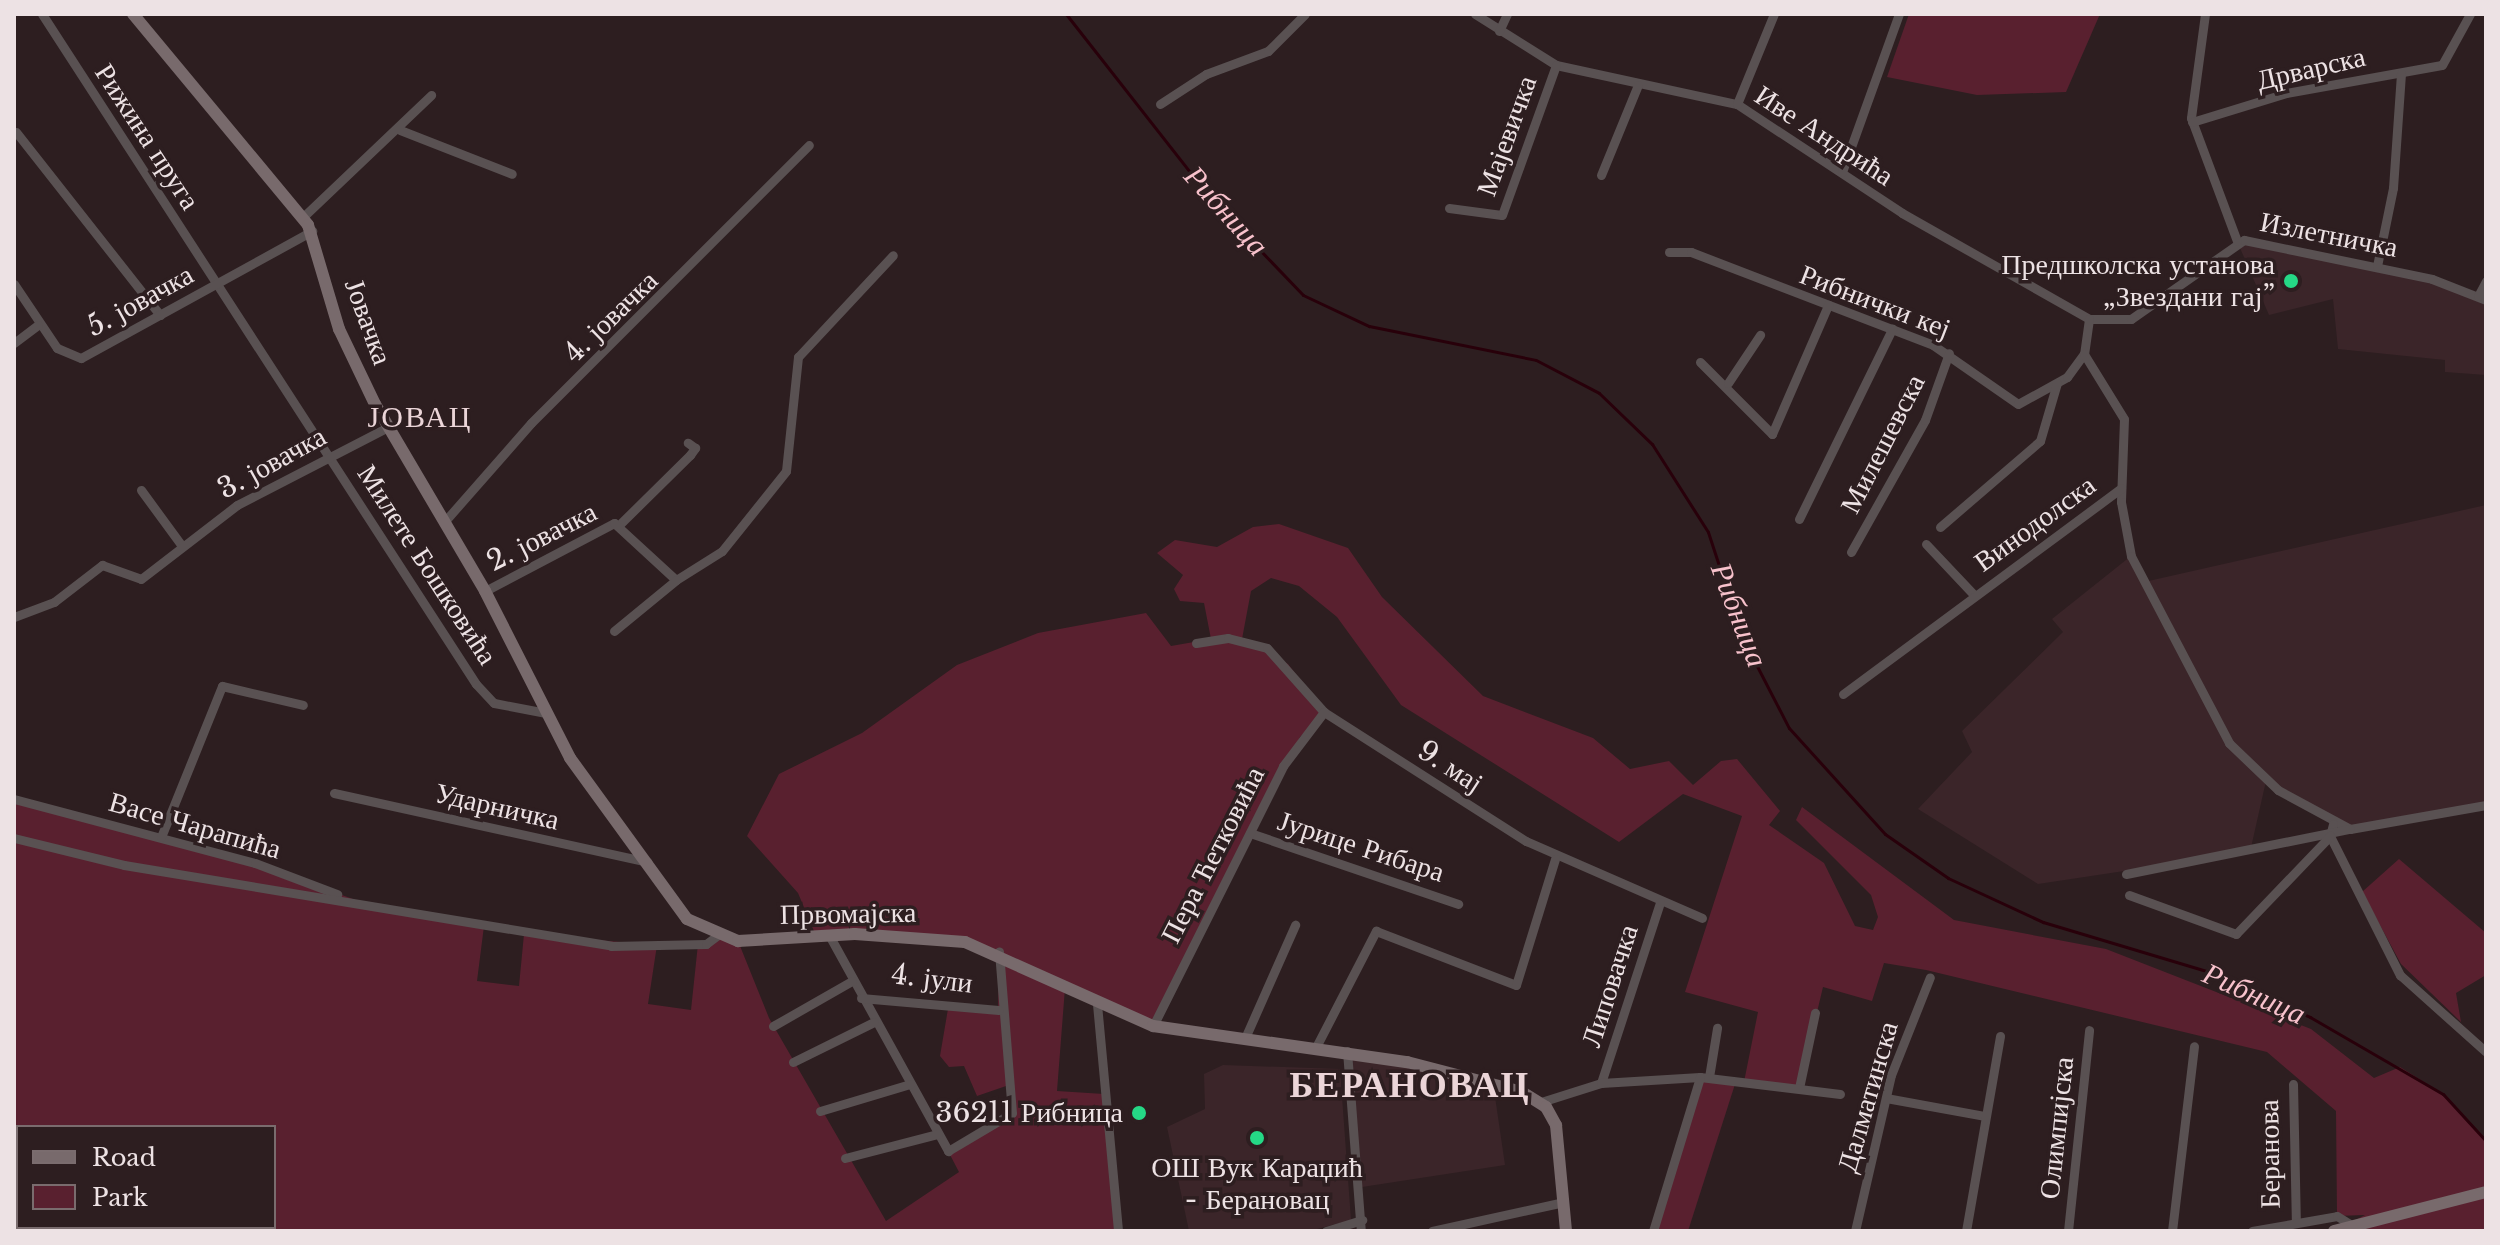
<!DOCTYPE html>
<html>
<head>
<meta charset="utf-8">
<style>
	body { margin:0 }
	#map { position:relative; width:2500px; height:1245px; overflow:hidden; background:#2d1e20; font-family:"Libre Baskerville",serif }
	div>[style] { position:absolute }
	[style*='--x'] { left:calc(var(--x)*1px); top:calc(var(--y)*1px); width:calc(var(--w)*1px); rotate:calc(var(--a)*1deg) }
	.built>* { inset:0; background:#3b2529 }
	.green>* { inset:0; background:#59202f }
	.stream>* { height:3px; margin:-1.5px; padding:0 1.5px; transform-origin:1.5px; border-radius:1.5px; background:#28000a }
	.street>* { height:9px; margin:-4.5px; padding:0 4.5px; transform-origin:4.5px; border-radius:4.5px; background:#595152 }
	.secondary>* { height:12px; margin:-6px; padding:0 6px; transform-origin:6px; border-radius:6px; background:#786a6c }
	.dots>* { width:22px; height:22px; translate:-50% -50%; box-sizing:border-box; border:4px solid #2d1e20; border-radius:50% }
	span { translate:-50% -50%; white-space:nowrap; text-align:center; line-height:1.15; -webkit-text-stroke:7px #2d1e20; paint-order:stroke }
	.street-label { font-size:28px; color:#ede2e4 }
	.poi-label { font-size:28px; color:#ede2e4 }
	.right { translate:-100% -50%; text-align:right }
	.water-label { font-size:30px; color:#f8c2cc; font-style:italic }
	.neighbourhood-label { font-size:30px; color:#ebd5d8; letter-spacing:2px }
	.district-label { font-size:36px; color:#ebd5d8; font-weight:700; letter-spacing:2px }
	.frame { position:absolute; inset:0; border:16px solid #ede2e4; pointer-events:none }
	.legend { position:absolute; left:16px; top:1125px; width:260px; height:104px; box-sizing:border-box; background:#2d1e20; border:2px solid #7a6c6e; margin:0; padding:10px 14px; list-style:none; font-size:24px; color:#ede2e4 }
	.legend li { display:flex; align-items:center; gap:16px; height:40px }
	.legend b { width:40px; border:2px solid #7a6c6e }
</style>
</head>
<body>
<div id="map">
	<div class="built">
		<i style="clip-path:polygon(2237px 241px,2432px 279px,2486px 300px,2486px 375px,2445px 372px,2445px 360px,2338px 349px,2333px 299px,2269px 315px)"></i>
		<i style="clip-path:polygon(2486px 505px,2486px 805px,2350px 829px,2266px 781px,2250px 852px,2038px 884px,1918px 809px,1972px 752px,1962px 731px,2063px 632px,2052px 619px,2131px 556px,2144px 582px)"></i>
		<i style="clip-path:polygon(1347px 1051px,1493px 1083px,1505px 1165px,1362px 1187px)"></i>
		<i style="clip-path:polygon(1223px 1065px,1340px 1069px,1351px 1220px,1310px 1231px,1189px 1231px,1167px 1127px,1205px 1109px,1204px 1074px)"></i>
	</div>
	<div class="green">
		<i style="clip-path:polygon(1909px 14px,2100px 14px,2066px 92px,1977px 95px,1887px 77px)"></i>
		<i style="clip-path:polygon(evenodd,1279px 524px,1348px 548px,1382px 597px,1483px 696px,1593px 738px,1630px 769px,1669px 761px,1693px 785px,1721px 761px,1737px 759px,1780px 811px,1769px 825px,1824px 863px,1855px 926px,1873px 930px,1878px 917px,1871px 895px,1796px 820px,1802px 807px,1954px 920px,2106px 949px,2311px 1029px,2374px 1078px,2400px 1067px,2443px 1094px,2486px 1141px,2486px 1231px,2334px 1231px,2365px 1215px,2337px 1216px,2336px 1111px,2267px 1052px,1926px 970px,1884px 963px,1872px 1001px,1823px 987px,1799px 1088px,1744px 1082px,1758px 1012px,1685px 992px,1742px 816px,1683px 794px,1619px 842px,1401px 705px,1337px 617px,1299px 586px,1271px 578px,1251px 591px,1242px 639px,1288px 664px,1324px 712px,1300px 737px,1153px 1026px,1065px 988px,1057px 1091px,1104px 1094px,1118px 1231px,14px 1231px,14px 799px,255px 863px,361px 902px,484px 926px,477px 981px,519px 986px,524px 934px,657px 945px,648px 1004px,691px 1010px,698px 944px,718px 935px,738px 941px,769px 1018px,886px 1221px,959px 1172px,948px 1151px,1008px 1119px,1009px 1085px,977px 1096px,964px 1066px,949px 1067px,940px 1056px,949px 1003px,998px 1009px,999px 952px,965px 942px,816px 936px,798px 893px,747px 836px,779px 774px,862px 733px,957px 665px,1038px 633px,1146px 613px,1171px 646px,1211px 639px,1204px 603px,1180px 601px,1174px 589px,1183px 575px,1157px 553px,1175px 540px,1217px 547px,1253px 527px,1279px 524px,18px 1127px,274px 1127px,274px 1227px,18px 1227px,18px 1127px)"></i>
		<i style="clip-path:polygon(2399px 859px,2486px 933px,2486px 975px,2456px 993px,2461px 1022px,2401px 964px,2362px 892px)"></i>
		<i style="clip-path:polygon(1700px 1077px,1736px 1081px,1688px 1231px,1653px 1231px)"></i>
	</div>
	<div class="stream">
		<i style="--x:1066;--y:14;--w:235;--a:51.9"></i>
		<i style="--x:1211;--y:199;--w:133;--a:46.2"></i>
		<i style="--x:1303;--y:295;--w:73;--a:25.2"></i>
		<i style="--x:1369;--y:326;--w:170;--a:11.5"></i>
		<i style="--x:1536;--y:360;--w:71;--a:27.6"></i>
		<i style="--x:1599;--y:393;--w:74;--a:43.9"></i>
		<i style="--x:1652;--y:444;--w:104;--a:57.5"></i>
		<i style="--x:1708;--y:532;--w:113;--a:71.9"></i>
		<i style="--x:1743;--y:639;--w:100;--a:62.7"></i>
		<i style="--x:1789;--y:728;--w:143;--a:47.8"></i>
		<i style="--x:1885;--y:834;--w:77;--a:34.9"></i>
		<i style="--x:1948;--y:878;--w:105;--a:24.9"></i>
		<i style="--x:2043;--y:922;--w:174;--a:16.7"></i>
		<i style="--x:2210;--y:972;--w:110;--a:24.2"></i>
		<i style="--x:2310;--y:1017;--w:154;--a:30.1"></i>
		<i style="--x:2443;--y:1094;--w:64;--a:47.5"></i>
	</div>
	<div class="street">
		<i style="--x:42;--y:14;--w:798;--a:57.07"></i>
		<i style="--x:476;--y:684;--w:26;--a:47"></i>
		<i style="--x:494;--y:703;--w:53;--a:10.9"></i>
		<i style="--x:1475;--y:14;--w:96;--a:32.2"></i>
		<i style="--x:1556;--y:65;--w:185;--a:12.2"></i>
		<i style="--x:1737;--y:104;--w:198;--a:33.4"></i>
		<i style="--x:1902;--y:213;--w:215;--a:29.5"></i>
		<i style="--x:2089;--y:319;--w:42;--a:0"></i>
		<i style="--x:2131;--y:319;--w:138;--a:-35"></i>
		<i style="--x:2244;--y:240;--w:192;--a:11.7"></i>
		<i style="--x:2432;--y:279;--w:58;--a:21.3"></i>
		<i style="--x:2205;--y:14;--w:105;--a:97.7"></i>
		<i style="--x:2191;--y:118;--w:131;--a:69.5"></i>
		<i style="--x:1499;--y:31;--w:19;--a:-65"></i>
		<i style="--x:1160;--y:104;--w:55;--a:-33.1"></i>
		<i style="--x:1206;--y:74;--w:66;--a:-20.4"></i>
		<i style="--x:1268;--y:51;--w:52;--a:-45"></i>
		<i style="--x:1737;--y:104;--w:97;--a:-67.7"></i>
		<i style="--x:2192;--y:122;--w:98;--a:-17.1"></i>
		<i style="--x:2286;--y:93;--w:158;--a:-10.2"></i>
		<i style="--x:2442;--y:65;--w:58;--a:-61.2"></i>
		<i style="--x:400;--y:130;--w:120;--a:21.4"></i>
		<i style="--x:16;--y:132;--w:233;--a:51.8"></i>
		<i style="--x:1842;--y:172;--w:168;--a:-70.2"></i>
		<i style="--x:1601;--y:175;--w:97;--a:-67.7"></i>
		<i style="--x:1449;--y:208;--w:53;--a:7.5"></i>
		<i style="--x:1502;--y:215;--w:159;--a:-70.2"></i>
		<i style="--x:303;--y:217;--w:177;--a:-43.6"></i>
		<i style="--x:1669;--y:252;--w:22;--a:0"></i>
		<i style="--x:1691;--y:252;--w:259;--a:21"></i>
		<i style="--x:1933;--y:345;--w:103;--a:34.8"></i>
		<i style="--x:2018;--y:404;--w:56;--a:-28.9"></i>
		<i style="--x:2067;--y:377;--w:29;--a:-54"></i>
		<i style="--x:2377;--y:266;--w:80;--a:-78.4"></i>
		<i style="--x:2393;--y:188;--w:115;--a:-86"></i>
		<i style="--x:14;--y:284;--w:77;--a:56.1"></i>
		<i style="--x:57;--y:348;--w:26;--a:23"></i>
		<i style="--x:81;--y:358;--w:264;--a:-28.8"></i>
		<i style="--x:2478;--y:296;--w:17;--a:-62"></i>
		<i style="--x:2089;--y:319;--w:35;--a:98"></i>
		<i style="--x:2084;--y:354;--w:76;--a:58.4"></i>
		<i style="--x:2124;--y:419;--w:83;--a:92.1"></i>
		<i style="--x:2121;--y:502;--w:55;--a:79.5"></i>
		<i style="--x:2131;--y:556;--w:211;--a:62.3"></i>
		<i style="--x:2229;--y:743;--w:68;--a:43.8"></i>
		<i style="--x:2278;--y:790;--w:82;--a:28.4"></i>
		<i style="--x:2350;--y:829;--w:138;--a:-10"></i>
		<i style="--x:14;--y:343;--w:30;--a:-37"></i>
		<i style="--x:1700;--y:362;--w:102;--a:45"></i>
		<i style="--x:1772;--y:434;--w:141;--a:-66.5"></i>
		<i style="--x:1728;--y:383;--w:58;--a:-56.3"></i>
		<i style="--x:141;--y:490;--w:69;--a:53.8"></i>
		<i style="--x:1799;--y:519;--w:212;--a:-63.9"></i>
		<i style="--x:445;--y:521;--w:130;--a:-48.7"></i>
		<i style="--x:531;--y:423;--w:393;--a:-45"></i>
		<i style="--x:619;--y:525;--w:100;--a:-44.6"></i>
		<i style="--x:690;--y:455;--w:9;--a:-54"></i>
		<i style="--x:695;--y:448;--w:9;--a:-144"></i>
		<i style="--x:1940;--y:527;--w:132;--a:-40.7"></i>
		<i style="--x:2040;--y:441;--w:60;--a:-73.7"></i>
		<i style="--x:1926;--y:544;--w:71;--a:46.7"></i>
		<i style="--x:1851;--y:552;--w:151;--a:-60.7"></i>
		<i style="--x:1925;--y:420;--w:71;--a:-70.3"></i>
		<i style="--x:485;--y:591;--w:146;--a:-27.8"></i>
		<i style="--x:614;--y:523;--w:84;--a:42.6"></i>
		<i style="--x:676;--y:580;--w:54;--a:-32.2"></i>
		<i style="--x:722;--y:551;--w:102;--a:-51.3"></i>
		<i style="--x:786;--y:471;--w:115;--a:-84"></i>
		<i style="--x:798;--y:357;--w:139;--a:-47"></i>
		<i style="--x:14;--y:617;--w:43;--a:-20.6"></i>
		<i style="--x:54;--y:602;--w:61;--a:-37.6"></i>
		<i style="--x:102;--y:565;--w:41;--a:19.7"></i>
		<i style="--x:141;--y:579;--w:121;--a:-37.6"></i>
		<i style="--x:237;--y:505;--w:170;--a:-27.3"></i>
		<i style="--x:614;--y:631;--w:80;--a:-39.4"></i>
		<i style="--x:1196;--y:643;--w:32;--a:-9"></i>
		<i style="--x:1228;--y:638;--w:40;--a:14.4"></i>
		<i style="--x:1267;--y:648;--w:86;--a:48.3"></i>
		<i style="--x:1324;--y:712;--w:240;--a:32.6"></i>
		<i style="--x:1526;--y:841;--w:192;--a:23.6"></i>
		<i style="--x:1843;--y:694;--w:346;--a:-36.5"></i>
		<i style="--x:334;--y:793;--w:321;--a:12.4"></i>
		<i style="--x:14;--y:799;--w:249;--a:14.9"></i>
		<i style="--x:255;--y:863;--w:88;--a:20.7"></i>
		<i style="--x:2333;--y:824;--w:12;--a:104"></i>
		<i style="--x:2330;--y:836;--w:156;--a:63.3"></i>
		<i style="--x:2400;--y:975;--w:115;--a:41.8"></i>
		<i style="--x:1250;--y:833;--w:220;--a:18.8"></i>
		<i style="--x:161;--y:837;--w:163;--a:-68"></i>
		<i style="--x:222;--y:686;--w:83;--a:13.2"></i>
		<i style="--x:14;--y:838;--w:113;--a:13.8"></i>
		<i style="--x:124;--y:865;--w:494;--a:9.4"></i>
		<i style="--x:611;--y:946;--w:95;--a:-1.2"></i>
		<i style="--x:706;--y:944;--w:15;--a:-37"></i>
		<i style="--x:2126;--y:874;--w:228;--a:-11.4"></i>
		<i style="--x:2129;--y:895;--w:114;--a:20"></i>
		<i style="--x:2236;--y:934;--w:136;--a:-46.2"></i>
		<i style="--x:829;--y:935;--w:247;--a:61.1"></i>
		<i style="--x:948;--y:1151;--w:74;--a:-30.7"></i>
		<i style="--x:1012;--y:1113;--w:162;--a:-94.6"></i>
		<i style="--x:861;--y:998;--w:138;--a:5"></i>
		<i style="--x:1097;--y:1004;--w:228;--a:84.7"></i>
		<i style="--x:773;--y:1026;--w:91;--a:-29.7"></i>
		<i style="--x:1153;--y:1026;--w:291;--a:-63.4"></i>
		<i style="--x:1283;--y:766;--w:68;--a:-52.8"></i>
		<i style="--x:1245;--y:1038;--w:124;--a:-66.1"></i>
		<i style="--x:1316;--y:1047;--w:131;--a:-62.7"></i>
		<i style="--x:1376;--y:931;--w:150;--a:21.1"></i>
		<i style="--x:1516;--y:985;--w:132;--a:-72.8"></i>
		<i style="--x:1347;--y:1051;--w:181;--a:85.6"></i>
		<i style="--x:793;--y:1062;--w:90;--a:-26.3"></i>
		<i style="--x:1709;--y:1077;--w:50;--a:-80.7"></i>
		<i style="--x:1601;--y:1083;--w:190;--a:-71.9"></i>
		<i style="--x:2293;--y:1084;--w:139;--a:88.8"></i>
		<i style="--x:1799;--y:1088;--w:77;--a:-78"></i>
		<i style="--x:1886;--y:1098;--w:101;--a:10.3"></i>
		<i style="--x:1541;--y:1102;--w:63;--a:-17.6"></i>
		<i style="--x:1601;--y:1083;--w:99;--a:-3.5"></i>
		<i style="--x:1700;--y:1077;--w:141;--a:6.9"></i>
		<i style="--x:820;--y:1111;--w:94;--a:-16.7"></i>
		<i style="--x:845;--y:1158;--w:96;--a:-14.5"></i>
		<i style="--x:1326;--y:1231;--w:38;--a:-17"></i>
		<i style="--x:1432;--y:1231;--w:135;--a:-12.4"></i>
		<i style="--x:1653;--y:1231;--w:161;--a:-73"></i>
		<i style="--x:1855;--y:1231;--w:160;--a:-77"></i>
		<i style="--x:1891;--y:1075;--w:105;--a:-68.3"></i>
		<i style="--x:1966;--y:1231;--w:198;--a:-80.1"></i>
		<i style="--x:2068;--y:1231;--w:202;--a:-84"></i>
		<i style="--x:2172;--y:1231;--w:186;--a:-83.2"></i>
		<i style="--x:2252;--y:1231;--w:86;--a:-10"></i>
		<i style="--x:2337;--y:1216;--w:19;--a:32"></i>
	</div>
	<div class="secondary">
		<i style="--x:133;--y:14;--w:274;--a:50.3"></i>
		<i style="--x:308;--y:225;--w:109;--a:73.4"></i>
		<i style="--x:339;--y:329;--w:83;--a:64.4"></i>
		<i style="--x:375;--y:404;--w:217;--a:59.5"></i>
		<i style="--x:485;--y:591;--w:187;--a:63"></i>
		<i style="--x:570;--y:758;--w:199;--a:54"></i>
		<i style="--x:687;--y:919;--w:56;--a:23.3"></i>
		<i style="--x:738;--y:941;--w:117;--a:-3.4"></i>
		<i style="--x:855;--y:934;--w:110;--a:4.2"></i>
		<i style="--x:965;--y:942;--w:206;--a:24.1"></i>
		<i style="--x:1153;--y:1026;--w:257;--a:8.1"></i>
		<i style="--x:1407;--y:1062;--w:119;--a:14.6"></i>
		<i style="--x:1522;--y:1092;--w:28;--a:32"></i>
		<i style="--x:1546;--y:1107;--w:21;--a:61"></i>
		<i style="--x:1556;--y:1125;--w:106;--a:84.6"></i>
		<i style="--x:2334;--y:1231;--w:157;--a:-14.4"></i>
	</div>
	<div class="dots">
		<i style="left:2291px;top:281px;background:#25d886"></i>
		<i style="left:1139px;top:1113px;background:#25d886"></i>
		<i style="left:1257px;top:1138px;background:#25d886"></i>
	</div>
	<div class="street-label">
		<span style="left:2311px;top:69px;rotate:-13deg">Дрварска</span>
		<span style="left:1507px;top:136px;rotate:-70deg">Мајевичка</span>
		<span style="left:1824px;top:136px;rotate:33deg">Иве Андрића</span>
		<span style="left:147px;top:137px;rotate:57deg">Рижина пруга</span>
		<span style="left:2329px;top:235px;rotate:11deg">Излетничка</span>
		<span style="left:140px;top:301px;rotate:-29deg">5. јовачка</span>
		<span style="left:1875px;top:302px;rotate:21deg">Рибнички кеј</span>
		<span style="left:611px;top:317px;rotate:-44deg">4. јовачка</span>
		<span style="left:368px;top:322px;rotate:70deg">Јовачка</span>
		<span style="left:1883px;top:444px;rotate:-63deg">Милешевска</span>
		<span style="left:272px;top:463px;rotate:-29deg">3. јовачка</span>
		<span style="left:2035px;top:524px;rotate:-36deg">Винодолска</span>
		<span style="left:542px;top:537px;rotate:-27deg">2. јовачка</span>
		<span style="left:427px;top:565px;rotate:57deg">Милете Бошковића</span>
		<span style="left:1450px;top:767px;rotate:33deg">9. мај</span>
		<span style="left:497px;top:807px;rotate:13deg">Ударничка</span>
		<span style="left:195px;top:826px;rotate:16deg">Васе Чарапића</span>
		<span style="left:1361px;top:847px;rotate:18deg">Јурице Рибара</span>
		<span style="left:1213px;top:855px;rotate:-63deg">Пера Ћетковића</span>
		<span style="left:848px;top:914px;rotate:-1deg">Првомајска</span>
		<span style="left:932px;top:979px;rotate:7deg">4. јули</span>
		<span style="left:1610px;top:986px;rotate:-72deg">Липовачка</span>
		<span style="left:1868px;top:1097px;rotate:-74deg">Далматинска</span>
		<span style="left:2057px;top:1128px;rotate:-84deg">Олимпијска</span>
		<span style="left:2270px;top:1154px;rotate:-91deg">Беранова</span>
	</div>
	<div class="poi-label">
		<span class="right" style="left:2275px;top:281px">Предшколска установа<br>„Звездани гај”</span>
		<span class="right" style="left:1123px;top:1113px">36211 Рибница</span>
		<span style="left:1257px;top:1184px">ОШ Вук Караџић<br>- Берановац</span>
	</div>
	<div class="water-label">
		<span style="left:1226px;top:211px;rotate:48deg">Рибница</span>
		<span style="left:1739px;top:615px;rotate:69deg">Рибница</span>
		<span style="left:2254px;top:994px;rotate:24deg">Рибница</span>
	</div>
	<div class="neighbourhood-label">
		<span style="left:420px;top:417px">ЈОВАЦ</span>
	</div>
	<div class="district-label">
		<span style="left:1410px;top:1085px">БЕРАНОВАЦ</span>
	</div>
	<div class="frame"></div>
	<ul class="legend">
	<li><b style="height:10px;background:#786a6c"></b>Road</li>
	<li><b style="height:22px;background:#59202f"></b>Park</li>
	</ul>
</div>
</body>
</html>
